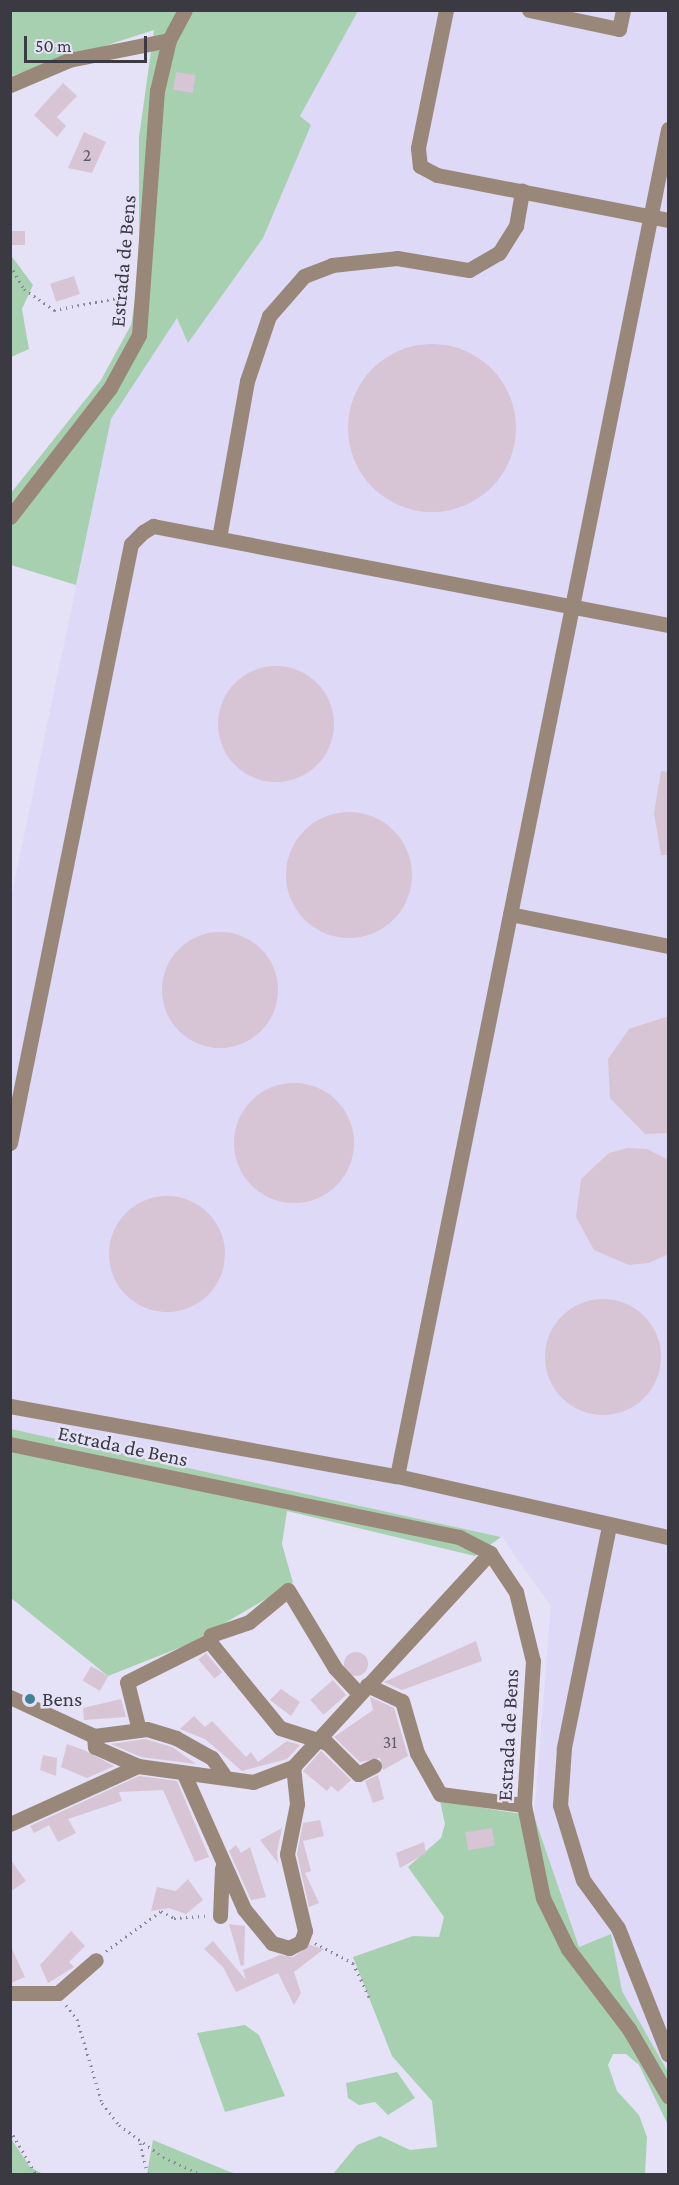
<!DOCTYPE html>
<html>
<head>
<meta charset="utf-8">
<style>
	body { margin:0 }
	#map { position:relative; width:679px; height:2185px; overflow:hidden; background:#e5e2f7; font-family:"Crimson Pro",serif }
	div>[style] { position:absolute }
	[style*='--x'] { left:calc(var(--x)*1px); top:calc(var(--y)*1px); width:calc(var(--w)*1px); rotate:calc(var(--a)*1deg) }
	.built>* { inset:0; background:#ddd9f6 }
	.green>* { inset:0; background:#a7d0b0 }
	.building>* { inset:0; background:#d7c4d4; transform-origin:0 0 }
	.round { border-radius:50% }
	.path>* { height:3px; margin-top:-1.5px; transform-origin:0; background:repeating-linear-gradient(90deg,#8a8796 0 1.5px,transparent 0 6px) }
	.minor>* { height:15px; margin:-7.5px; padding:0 7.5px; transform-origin:7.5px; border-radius:7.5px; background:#998779 }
	.dots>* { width:16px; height:16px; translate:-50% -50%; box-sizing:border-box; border:3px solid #e5e2f7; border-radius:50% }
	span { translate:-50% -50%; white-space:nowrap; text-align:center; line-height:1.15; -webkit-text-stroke:5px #e5e2f7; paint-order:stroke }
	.number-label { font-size:18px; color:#625c66 }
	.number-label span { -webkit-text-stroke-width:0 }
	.street-label { font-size:21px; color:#3b3942 }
	.poi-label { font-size:21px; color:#3b3942 }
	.left { translate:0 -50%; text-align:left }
	.frame { position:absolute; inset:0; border:12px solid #3b3942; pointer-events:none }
	.scale { position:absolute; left:24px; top:36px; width:123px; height:27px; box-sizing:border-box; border:3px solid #3b3942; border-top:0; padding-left:8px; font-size:18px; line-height:21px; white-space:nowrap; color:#3b3942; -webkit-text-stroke:4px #e5e2f7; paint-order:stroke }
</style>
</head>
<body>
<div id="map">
	<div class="built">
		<i style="clip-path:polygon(358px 11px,668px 11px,668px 2072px,622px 1991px,611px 1935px,579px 1947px,534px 1816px,551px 1606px,502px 1537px,11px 1429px,11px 898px,111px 419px,300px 116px)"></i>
	</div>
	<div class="green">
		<i style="clip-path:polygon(11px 11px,358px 11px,300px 116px,311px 125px,263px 238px,188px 343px,177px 318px,111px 419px,76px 585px,11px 565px,11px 493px,101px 380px,131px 325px,139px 274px,139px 137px,154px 30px,11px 76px)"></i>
		<i style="clip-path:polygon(10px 254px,33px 285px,22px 309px,29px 349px,11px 357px)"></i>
		<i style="clip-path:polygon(11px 1429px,501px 1537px,475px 1556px,287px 1511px,282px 1544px,293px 1583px,189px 1644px,108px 1676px,11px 1598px)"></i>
		<i style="clip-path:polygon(440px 1801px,534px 1816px,579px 1947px,611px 1934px,622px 1991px,668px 2072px,668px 2125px,639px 2065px,626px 2054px,613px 2054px,608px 2065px,617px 2091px,639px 2115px,647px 2137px,645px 2174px,333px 2174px,357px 2145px,380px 2136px,410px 2150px,437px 2147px,432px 2101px,392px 2056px,353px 1957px,413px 1936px,439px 1937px,444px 1917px,408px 1867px,441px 1838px,445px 1824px)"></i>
		<i style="clip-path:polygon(245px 2025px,259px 2035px,285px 2096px,225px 2112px,197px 2033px)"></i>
		<i style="clip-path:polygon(397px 2072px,415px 2098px,388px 2115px,375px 2102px,359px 2105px,348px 2098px,346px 2083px)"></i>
		<i style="clip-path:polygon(10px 2137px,30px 2167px,43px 2174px,11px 2174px)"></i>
		<i style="clip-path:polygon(153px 2140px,230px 2172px,238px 2174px,147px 2174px)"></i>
	</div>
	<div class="building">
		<i style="left:176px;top:72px;width:20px;height:18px;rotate:9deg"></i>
		<i style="clip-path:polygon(63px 83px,77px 96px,57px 117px,66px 126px,57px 137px,34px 115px)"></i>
		<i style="clip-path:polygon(84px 132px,106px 142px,92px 173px,68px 168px)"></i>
		<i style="left:10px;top:231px;width:15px;height:14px"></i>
		<i style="left:74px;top:276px;width:19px;height:25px;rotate:72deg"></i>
		<i class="round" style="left:348px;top:344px;width:168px;height:168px"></i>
		<i class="round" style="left:218px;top:666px;width:116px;height:116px"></i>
		<i style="clip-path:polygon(661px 771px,669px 772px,669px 855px,661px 855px,654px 813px)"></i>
		<i class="round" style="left:286px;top:812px;width:126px;height:126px"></i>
		<i class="round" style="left:162px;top:932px;width:116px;height:116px"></i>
		<i style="clip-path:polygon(669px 1016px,669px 1133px,645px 1134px,610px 1098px,608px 1059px,629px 1029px)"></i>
		<i class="round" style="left:234px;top:1083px;width:120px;height:120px"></i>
		<i style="clip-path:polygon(628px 1148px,647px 1149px,669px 1160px,669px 1254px,648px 1263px,629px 1265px,594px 1250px,576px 1217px,581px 1179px,609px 1153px)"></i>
		<i class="round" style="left:109px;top:1196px;width:116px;height:116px"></i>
		<i class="round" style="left:545px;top:1299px;width:116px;height:116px"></i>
		<i style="clip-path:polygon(476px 1641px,482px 1661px,402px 1690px,384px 1682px)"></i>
		<i class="round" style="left:344px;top:1652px;width:24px;height:24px"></i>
		<i style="left:206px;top:1653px;width:25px;height:10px;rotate:50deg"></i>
		<i style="left:91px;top:1666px;width:20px;height:17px;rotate:30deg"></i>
		<i style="left:333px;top:1680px;width:20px;height:30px;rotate:49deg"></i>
		<i style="clip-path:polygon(281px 1689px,300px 1702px,291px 1716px,270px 1700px)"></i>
		<i style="clip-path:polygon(370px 1697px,394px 1708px,408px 1756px,383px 1770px,380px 1758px,360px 1762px,334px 1737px,373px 1710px)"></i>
		<i style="clip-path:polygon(121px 1699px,126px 1717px,84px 1720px,83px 1708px)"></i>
		<i style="clip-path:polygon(194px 1716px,205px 1727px,212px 1721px,246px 1757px,251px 1752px,258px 1762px,287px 1741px,300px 1745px,287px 1759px,242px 1771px,205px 1739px,180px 1729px)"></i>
		<i style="clip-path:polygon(145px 1739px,172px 1747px,196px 1764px,141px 1757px,111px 1744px)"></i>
		<i style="clip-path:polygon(67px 1744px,86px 1751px,114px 1766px,87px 1778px,61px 1767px)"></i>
		<i style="clip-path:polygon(321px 1751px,351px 1780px,338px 1792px,331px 1786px,327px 1791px,303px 1771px)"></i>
		<i style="clip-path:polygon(43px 1755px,57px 1758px,56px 1776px,40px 1770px)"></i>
		<i style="clip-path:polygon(378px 1775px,384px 1799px,373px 1803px,365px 1781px)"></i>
		<i style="clip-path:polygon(139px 1776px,177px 1781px,209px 1857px,195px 1862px,163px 1790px,119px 1792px,122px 1801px,68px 1819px,76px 1833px,58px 1842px,49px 1825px,34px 1833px,30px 1826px)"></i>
		<i style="clip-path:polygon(320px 1820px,324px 1836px,303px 1841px,311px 1871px,305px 1873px,319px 1903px,309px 1907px,297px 1854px,303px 1823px)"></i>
		<i style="clip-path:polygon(282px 1828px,277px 1852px,278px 1863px,260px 1840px)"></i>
		<i style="left:492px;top:1828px;width:18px;height:27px;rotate:81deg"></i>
		<i style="clip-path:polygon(424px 1842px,426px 1853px,400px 1868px,396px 1853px)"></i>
		<i style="clip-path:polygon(236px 1845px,241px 1853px,250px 1847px,266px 1897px,251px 1900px,229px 1851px)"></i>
		<i style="clip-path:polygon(10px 1859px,26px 1881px,10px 1892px)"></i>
		<i style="clip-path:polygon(188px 1879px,203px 1900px,186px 1914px,169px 1908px,151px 1911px,157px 1887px,176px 1891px)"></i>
		<i style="clip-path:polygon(229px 1924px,245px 1926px,244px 1965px,241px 1966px)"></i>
		<i style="clip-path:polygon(71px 1931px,85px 1946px,69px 1962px,74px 1967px,48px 1983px,40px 1965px)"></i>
		<i style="clip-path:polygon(213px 1941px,246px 1980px,243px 1970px,280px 1955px,293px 1957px,310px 1945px,324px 1949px,294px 1972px,301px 1993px,294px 2005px,278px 1973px,236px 1992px,223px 1967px,204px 1949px)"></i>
		<i style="clip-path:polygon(10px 1945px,25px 1977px,11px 1983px,10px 1983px)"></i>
	</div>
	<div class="path">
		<i style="--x:10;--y:265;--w:28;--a:60"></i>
		<i style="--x:24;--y:289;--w:37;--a:35"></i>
		<i style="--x:54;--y:310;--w:64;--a:-10.8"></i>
		<i style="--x:315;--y:1943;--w:43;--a:27.8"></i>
		<i style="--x:353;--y:1963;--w:42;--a:64.7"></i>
		<i style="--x:106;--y:1951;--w:68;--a:-36"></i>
		<i style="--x:161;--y:1911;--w:15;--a:28"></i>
		<i style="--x:174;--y:1918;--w:31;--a:-4"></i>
		<i style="--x:66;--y:2005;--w:18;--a:52"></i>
		<i style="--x:77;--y:2019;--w:88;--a:73.4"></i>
		<i style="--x:102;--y:2103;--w:28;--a:52"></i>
		<i style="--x:119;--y:2125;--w:54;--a:36"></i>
		<i style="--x:163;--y:2157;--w:41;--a:24.7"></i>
		<i style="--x:10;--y:2130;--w:51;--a:59.4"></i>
		<i style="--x:140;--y:2143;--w:32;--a:76"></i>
	</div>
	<div class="minor">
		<i style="--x:446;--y:10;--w:141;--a:101.5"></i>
		<i style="--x:418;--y:148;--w:18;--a:84"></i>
		<i style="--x:420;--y:166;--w:19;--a:28"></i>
		<i style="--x:437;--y:175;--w:235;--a:11"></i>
		<i style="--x:529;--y:10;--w:92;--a:11.9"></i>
		<i style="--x:619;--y:29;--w:19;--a:-78"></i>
		<i style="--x:10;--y:85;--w:64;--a:-23"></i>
		<i style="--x:69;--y:60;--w:102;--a:-11.3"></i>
		<i style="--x:10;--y:517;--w:163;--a:-52.2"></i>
		<i style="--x:110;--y:388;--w:60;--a:-61.3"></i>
		<i style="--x:139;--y:335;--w:245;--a:-85.8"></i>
		<i style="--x:157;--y:91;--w:52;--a:-76.8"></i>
		<i style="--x:169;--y:40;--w:34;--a:-62"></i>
		<i style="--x:219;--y:538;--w:159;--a:-79.9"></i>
		<i style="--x:247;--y:381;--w:69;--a:-71.3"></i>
		<i style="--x:269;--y:316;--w:53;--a:-48.8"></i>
		<i style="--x:304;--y:276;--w:30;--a:-21"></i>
		<i style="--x:332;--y:265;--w:65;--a:-6.1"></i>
		<i style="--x:397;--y:258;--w:73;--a:9.5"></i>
		<i style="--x:469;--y:270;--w:34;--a:-30"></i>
		<i style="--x:499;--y:253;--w:32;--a:-58"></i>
		<i style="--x:516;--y:226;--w:36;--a:-80"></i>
		<i style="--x:510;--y:914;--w:161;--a:11.4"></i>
		<i style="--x:10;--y:1143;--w:611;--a:-78.58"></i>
		<i style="--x:131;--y:544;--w:17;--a:-45"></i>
		<i style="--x:143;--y:532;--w:12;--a:-31"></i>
		<i style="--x:153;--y:526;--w:524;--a:10.88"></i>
		<i style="--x:10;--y:1406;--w:393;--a:10.3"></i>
		<i style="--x:397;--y:1476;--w:278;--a:12.7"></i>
		<i style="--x:10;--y:1444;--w:459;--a:11.7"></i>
		<i style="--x:459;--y:1537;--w:35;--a:27"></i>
		<i style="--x:490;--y:1553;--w:47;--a:56.3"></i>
		<i style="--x:516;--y:1592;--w:71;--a:76.2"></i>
		<i style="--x:533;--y:1661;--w:144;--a:93.6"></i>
		<i style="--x:524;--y:1805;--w:95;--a:78.5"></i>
		<i style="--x:543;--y:1898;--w:57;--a:63.9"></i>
		<i style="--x:568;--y:1949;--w:101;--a:52.7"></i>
		<i style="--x:629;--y:2029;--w:78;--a:59.8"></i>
		<i style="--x:397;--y:1476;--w:1374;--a:-78.62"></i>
		<i style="--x:609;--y:1526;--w:227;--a:101.5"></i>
		<i style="--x:564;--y:1748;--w:57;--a:94"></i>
		<i style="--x:560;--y:1805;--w:78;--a:73"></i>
		<i style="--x:583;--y:1880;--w:59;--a:53.9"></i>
		<i style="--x:618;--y:1928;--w:136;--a:68.4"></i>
		<i style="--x:209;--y:1641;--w:6;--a:-72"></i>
		<i style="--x:211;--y:1635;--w:40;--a:-18.9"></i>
		<i style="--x:249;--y:1622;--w:50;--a:-39.4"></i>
		<i style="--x:288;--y:1590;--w:91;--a:58.9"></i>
		<i style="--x:335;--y:1668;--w:35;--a:47"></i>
		<i style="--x:367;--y:1685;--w:38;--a:25"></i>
		<i style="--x:402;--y:1701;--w:54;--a:73.9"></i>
		<i style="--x:417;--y:1753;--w:47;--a:60.7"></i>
		<i style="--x:440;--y:1794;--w:85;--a:7.5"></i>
		<i style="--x:10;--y:1697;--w:93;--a:24.9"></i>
		<i style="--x:94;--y:1736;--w:53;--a:-7.5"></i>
		<i style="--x:147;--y:1729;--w:30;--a:17"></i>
		<i style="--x:176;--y:1738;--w:41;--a:29.1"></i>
		<i style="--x:212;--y:1758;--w:19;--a:55"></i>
		<i style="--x:139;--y:1730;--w:49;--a:-104"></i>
		<i style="--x:127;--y:1682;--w:92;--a:-26.6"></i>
		<i style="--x:209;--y:1641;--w:112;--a:50.8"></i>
		<i style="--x:280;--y:1728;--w:49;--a:17.7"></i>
		<i style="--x:327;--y:1743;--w:44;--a:45"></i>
		<i style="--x:358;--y:1774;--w:18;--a:-27"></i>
		<i style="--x:94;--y:1736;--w:11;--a:85"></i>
		<i style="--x:95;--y:1747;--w:47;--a:23.8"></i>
		<i style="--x:184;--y:1774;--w:148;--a:66"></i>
		<i style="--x:244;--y:1909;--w:44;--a:50.5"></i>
		<i style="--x:272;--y:1943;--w:18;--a:16"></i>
		<i style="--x:289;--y:1948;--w:13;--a:-27"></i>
		<i style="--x:301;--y:1942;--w:12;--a:-70"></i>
		<i style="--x:305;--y:1931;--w:79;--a:-103.2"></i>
		<i style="--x:287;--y:1854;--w:51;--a:-78.7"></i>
		<i style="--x:297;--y:1804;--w:37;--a:-96"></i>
		<i style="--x:10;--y:1824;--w:141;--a:-24.4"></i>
		<i style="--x:138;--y:1766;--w:116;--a:7.9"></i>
		<i style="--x:253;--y:1782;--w:43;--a:-20.6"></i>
		<i style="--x:293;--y:1767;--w:291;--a:-47.4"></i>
		<i style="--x:220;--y:1916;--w:48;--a:-87.6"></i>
		<i style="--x:10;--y:1993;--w:48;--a:0"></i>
		<i style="--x:58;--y:1993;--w:50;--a:-41"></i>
	</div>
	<div class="dots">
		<i style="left:30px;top:1699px;background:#418295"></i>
	</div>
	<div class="number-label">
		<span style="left:87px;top:155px">2</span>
		<span style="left:390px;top:1742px">31</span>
	</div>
	<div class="street-label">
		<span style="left:123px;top:261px;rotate:-85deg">Estrada de Bens</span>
		<span style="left:123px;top:1446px;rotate:12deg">Estrada de Bens</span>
		<span style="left:508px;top:1735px;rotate:-87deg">Estrada de Bens</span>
	</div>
	<div class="poi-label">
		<span class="left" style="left:42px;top:1699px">Bens</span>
	</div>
	<div class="frame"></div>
	<div class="scale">50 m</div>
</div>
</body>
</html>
